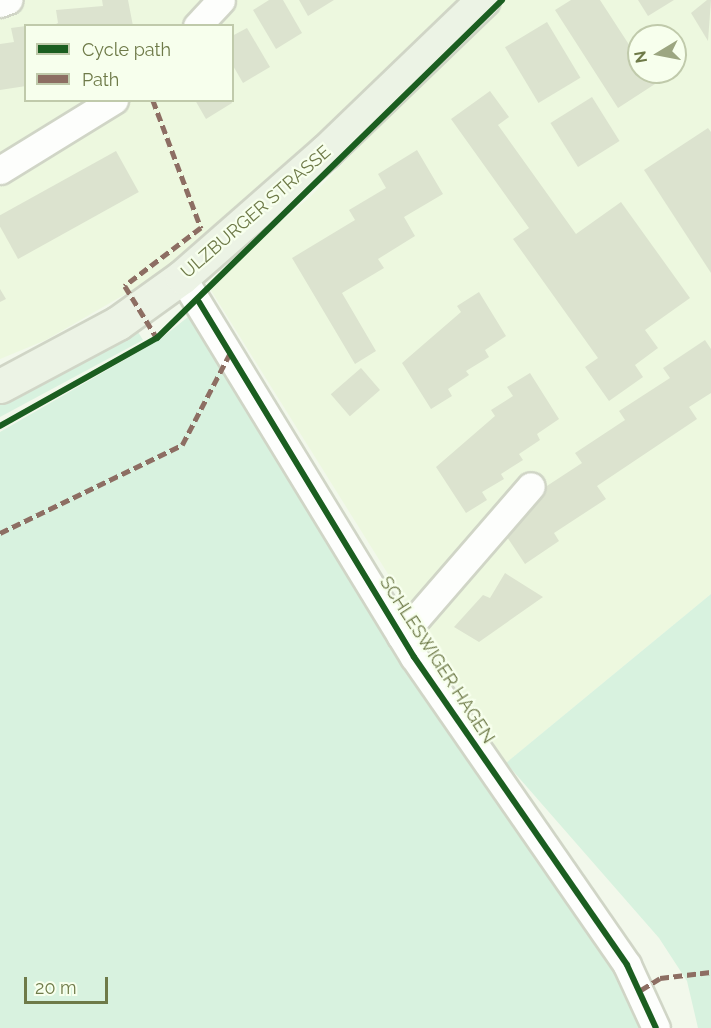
<!DOCTYPE html>
<html>
<head>
<meta charset="utf-8">
<style>
	body { margin:0 }
	#map { position:relative; width:711px; height:1028px; overflow:hidden; background:#f2f8eb; font-family:Raleway,sans-serif }
	div>[style] { position:absolute }
	[style*='--x'] { left:calc(var(--x)*1px); top:calc(var(--y)*1px); width:calc(var(--w)*1px); rotate:calc(var(--a)*1deg) }
	.residential>* { inset:0; background:#edf8df }
	.green>* { inset:0; background:#d8f2df }
	.building>* { inset:0; background:#dce3cf; transform-origin:0 0 }
	.roads { filter:drop-shadow(2px 0 #d0d5c6) drop-shadow(-2px 0 #d0d5c6) drop-shadow(0 2px #d0d5c6) drop-shadow(0 -2px #d0d5c6) }
	.minor>* { height:27px; margin:-13.5px; padding:0 13.5px; transform-origin:13.5px; border-radius:13.5px; background:#fdfefc }
	.major>* { height:33px; margin:-16.5px; padding:0 16.5px; transform-origin:16.5px; border-radius:16.5px; background:#ecf3e5 }
	.quiet>* { height:4.5px; margin-top:-2.25px; transform-origin:0; background:repeating-linear-gradient(90deg,#8d6e63 0 9px,transparent 0 13.5px) }
	.cycleway>* { height:6px; margin:-3px; padding:0 3px; transform-origin:3px; border-radius:3px; background:#1b5e20 }
	span { translate:-50% -50%; white-space:nowrap; text-align:center; line-height:1.15; -webkit-text-stroke:4.5px #f7ffed; paint-order:stroke }
	.street-label { font-size:18px; color:#6e7a48 }
	.legend { position:absolute; left:24px; top:24px; width:210px; height:78px; box-sizing:border-box; background:#f7ffed; border:2px solid #c0caab; margin:0; padding:8px 10px; list-style:none; font-size:18px; color:#6e7a48 }
	.legend li { display:flex; align-items:center; gap:12px; height:30px }
	.legend b { width:30px; border:2px solid #c0caab }
	.north { position:absolute; left:627px; top:24px; width:60px; height:60px; box-sizing:border-box; background:#f7ffed; border:2px solid #c0caab; border-radius:50%; rotate:260deg; font-size:16px; font-weight:700; line-height:24px; text-align:center; color:#6e7a48 }
	.north::after { content:''; display:block; margin:auto; width:21px; height:27px; background:#9ca681; clip-path:polygon(50% 0,100% 100%,50% 72%,0 100%) }
	.scale { position:absolute; left:24px; top:977px; width:84px; height:27px; box-sizing:border-box; border:3px solid #6e7a48; border-top:0; padding-left:8px; font-size:18px; line-height:21px; white-space:nowrap; color:#6e7a48; -webkit-text-stroke:4px #f7ffed; paint-order:stroke }
</style>
</head>
<body>
<div id="map">
	<div class="residential">
		<i style="clip-path:polygon(evenodd,0 0,465px 0,179px 263px,46px 340px,0 359px,0 0,26px 26px,232px 26px,232px 100px,26px 100px,26px 26px)"></i>
		<i style="clip-path:polygon(evenodd,504px 0,711px 0,711px 594px,506px 763px,207px 284px,310px 197px,504px 0,639px 36px,675px 36px,675px 72px,639px 72px,639px 36px)"></i>
	</div>
	<div class="green">
		<i style="clip-path:polygon(198px 309px,622px 967px,651px 1028px,0 1028px,0 432px,159px 340px)"></i>
		<i style="clip-path:polygon(138px 332px,143px 340px,0 417px,0 400px)"></i>
		<i style="clip-path:polygon(711px 594px,711px 1028px,698px 1028px,687px 981px,659px 938px,506px 763px)"></i>
	</div>
	<div class="building">
		<i style="clip-path:polygon(102px 0,128px 0,133px 26px,52px 26px,58px 23px,56px 10px,103px 6px)"></i>
		<i style="clip-path:polygon(269px 0,283px 0,302px 33px,276px 49px,253px 10px)"></i>
		<i style="clip-path:polygon(299px 0,334px 0,308px 16px)"></i>
		<i style="clip-path:polygon(571px 0,600px 0,639px 60px,639px 72px,647px 72px,655px 84px,618px 108px,555px 10px)"></i>
		<i style="clip-path:polygon(638px 0,674px 0,648px 16px)"></i>
		<i style="clip-path:polygon(707px 0,711px 0,708px 41px,691px 13px)"></i>
		<i style="left:547px;top:22px;width:65px;height:49px;rotate:59deg"></i>
		<i style="clip-path:polygon(26px 26px,26px 86px,0 90px,0 44px,14px 42px,11px 28px)"></i>
		<i style="clip-path:polygon(247px 28px,270px 67px,243px 83px,232px 64px,232px 36px)"></i>
		<i style="clip-path:polygon(490px 91px,509px 117px,498px 125px,576px 234px,621px 202px,690px 298px,645px 330px,658px 348px,635px 365px,643px 377px,609px 401px,585px 367px,598px 358px,513px 239px,529px 228px,451px 119px)"></i>
		<i style="left:592px;top:97px;width:52px;height:49px;rotate:58deg"></i>
		<i style="clip-path:polygon(195px 100px,231px 100px,232px 103px,206px 119px)"></i>
		<i style="clip-path:polygon(708px 128px,711px 132px,711px 273px,644px 170px)"></i>
		<i style="clip-path:polygon(417px 150px,443px 194px,404px 217px,415px 236px,378px 259px,384px 268px,342px 293px,376px 351px,355px 364px,292px 258px,355px 220px,349px 210px,386px 188px,378px 174px)"></i>
		<i style="left:116px;top:151px;width:47px;height:138px;rotate:61deg"></i>
		<i style="clip-path:polygon(0 289px,6px 299px,0 302px)"></i>
		<i style="clip-path:polygon(479px 292px,506px 336px,485px 350px,489px 357px,466px 371px,469px 375px,448px 389px,452px 396px,431px 409px,402px 363px,461px 312px,457px 306px)"></i>
		<i style="clip-path:polygon(705px 340px,711px 349px,711px 393px,689px 407px,697px 419px,597px 486px,606px 499px,554px 533px,559px 541px,525px 564px,501px 528px,535px 505px,530px 497px,582px 463px,575px 453px,625px 420px,619px 411px,670px 378px,663px 368px)"></i>
		<i style="left:361px;top:368px;width:29px;height:40px;rotate:49deg"></i>
		<i style="clip-path:polygon(530px 373px,559px 419px,537px 434px,540px 440px,519px 454px,523px 460px,501px 474px,504px 479px,482px 492px,487px 500px,466px 513px,436px 467px,495px 416px,491px 410px,513px 396px,507px 387px)"></i>
		<i style="clip-path:polygon(505px 573px,543px 597px,479px 642px,454px 627px,483px 595px,490px 598px)"></i>
	</div>
	<div class="roads">
		<div class="minor">
			<i style="--x:0;--y:3;--w:9;--a:-21"></i>
			<i style="--x:197;--y:26;--w:35;--a:-47"></i>
			<i style="--x:0;--y:170;--w:134;--a:-31.6"></i>
			<i style="--x:182;--y:277;--w:445;--a:58.6"></i>
			<i style="--x:414;--y:657;--w:374;--a:55.3"></i>
			<i style="--x:627;--y:965;--w:69;--a:65.3"></i>
			<i style="--x:401;--y:636;--w:198;--a:-49.1"></i>
		</div>
		<div class="major">
			<i style="--x:0;--y:386;--w:134;--a:-28.1"></i>
			<i style="--x:118;--y:323;--w:79;--a:-35.7"></i>
			<i style="--x:182;--y:277;--w:190;--a:-41.2"></i>
			<i style="--x:325;--y:152;--w:219;--a:-43.9"></i>
		</div>
	</div>
	<div class="quiet">
		<i style="--x:153;--y:100;--w:137;--a:69.4"></i>
		<i style="--x:201;--y:228;--w:96;--a:142.7"></i>
		<i style="--x:125;--y:286;--w:61;--a:58.4"></i>
		<i style="--x:0;--y:533;--w:202;--a:-25.8"></i>
		<i style="--x:182;--y:445;--w:104;--a:-62.4"></i>
		<i style="--x:641;--y:990;--w:22;--a:-32"></i>
		<i style="--x:660;--y:978;--w:51;--a:-6.7"></i>
	</div>
	<div class="cycleway">
		<i style="--x:199;--y:302;--w:415;--a:58.8"></i>
		<i style="--x:414;--y:657;--w:374;--a:55.3"></i>
		<i style="--x:627;--y:965;--w:69;--a:65.3"></i>
		<i style="--x:0;--y:426;--w:180;--a:-29.3"></i>
		<i style="--x:157;--y:338;--w:483;--a:-44.4"></i>
	</div>
	<div class="street-label">
		<span style="left:256px;top:212px;rotate:-41deg">ULZBURGER STRASSE</span>
		<span style="left:437px;top:660px;rotate:57deg">SCHLESWIGER HAGEN</span>
	</div>
	<ul class="legend">
	<li><b style="height:8px;background:#1b5e20"></b>Cycle path</li>
	<li><b style="height:8px;background:#8d6e63"></b>Path</li>
	</ul>
	<div class="north">N</div>
	<div class="scale">20 m</div>
</div>
</body>
</html>
